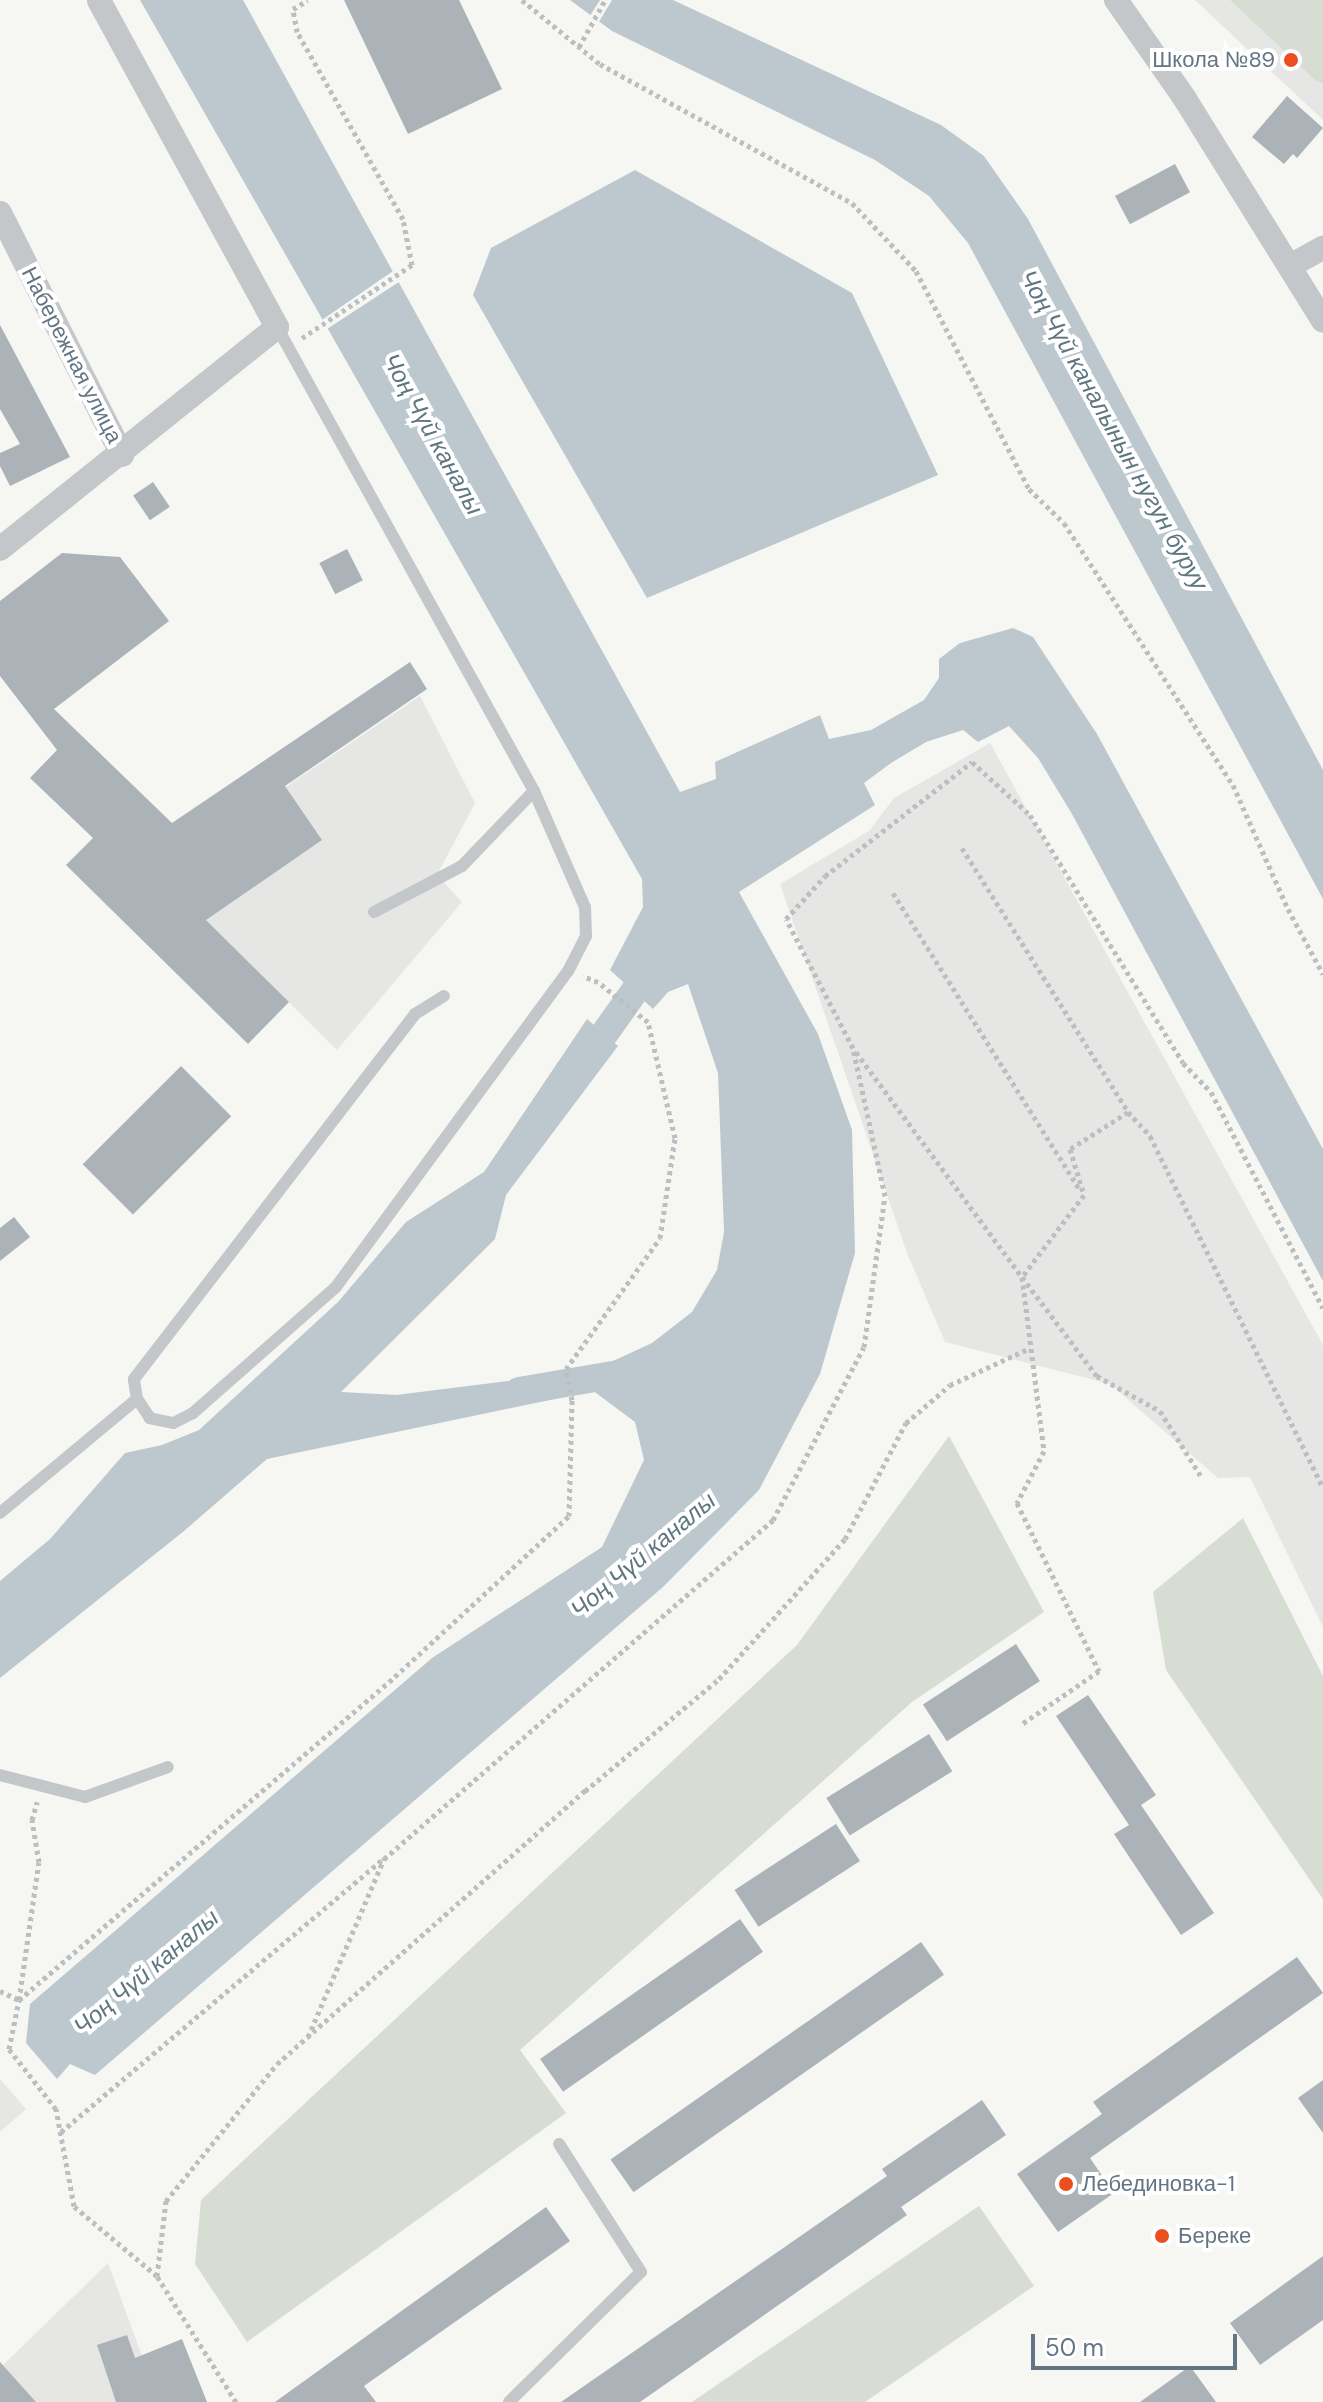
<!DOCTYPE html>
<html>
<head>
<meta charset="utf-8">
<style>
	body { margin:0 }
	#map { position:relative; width:1323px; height:2402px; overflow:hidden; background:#f6f6f2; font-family:"DM Sans",sans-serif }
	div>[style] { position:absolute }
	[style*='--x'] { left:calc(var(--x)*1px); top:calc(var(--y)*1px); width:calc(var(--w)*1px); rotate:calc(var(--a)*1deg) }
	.built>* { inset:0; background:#e6e7e5 }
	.green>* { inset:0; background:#d7ddd3 }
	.water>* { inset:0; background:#bcc8cd }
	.pier>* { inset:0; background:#f6f6f2 }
	.canal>* { height:28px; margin:-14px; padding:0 14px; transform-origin:14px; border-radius:14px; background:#bcc8cd }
	.building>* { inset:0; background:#abb3b8; transform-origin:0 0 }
	.path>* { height:5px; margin-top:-2.5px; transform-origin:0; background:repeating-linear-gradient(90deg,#bcbfc1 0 4px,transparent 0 8px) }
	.lane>* { height:12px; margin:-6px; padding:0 6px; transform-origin:6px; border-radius:6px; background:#c3c7ca }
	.street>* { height:24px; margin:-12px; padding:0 12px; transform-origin:12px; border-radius:12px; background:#c3c7ca }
	.dots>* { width:22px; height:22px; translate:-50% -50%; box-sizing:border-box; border:4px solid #fff; border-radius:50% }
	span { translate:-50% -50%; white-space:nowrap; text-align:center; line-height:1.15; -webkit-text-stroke:8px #fff; paint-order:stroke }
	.poi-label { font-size:22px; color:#637584 }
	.right { translate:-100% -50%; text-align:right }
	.left { translate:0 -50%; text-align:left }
	.street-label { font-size:22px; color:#637584 }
	.water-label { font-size:24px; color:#5f7781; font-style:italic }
	.scale { position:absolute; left:1031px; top:2334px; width:206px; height:36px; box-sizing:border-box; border:4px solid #637584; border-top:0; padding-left:10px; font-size:24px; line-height:28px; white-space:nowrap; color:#637584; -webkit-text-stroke:6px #fff; paint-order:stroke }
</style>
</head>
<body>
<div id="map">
	<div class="built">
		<i style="clip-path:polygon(1195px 0,1323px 0,1323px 120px)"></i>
		<i style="clip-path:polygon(420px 696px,475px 803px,437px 875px,462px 902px,337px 1050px,159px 873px)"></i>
		<i style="clip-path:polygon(990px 743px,1323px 1345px,1323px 1627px,1250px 1477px,1218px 1478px,1110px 1384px,945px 1342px,907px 1253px,780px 884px,869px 831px,894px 798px)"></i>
		<i style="clip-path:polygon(0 2079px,26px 2109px,0 2132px)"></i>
		<i style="clip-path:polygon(108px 2263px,159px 2402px,0 2402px,0 2368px)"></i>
	</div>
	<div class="green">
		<i style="clip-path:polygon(1230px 0,1323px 0,1323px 83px,1316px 81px)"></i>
		<i style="clip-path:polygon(949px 1436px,1044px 1612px,912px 1702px,520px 2050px,566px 2113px,247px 2342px,195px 2264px,201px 2200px,797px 1645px)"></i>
		<i style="clip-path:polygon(1243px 1518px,1323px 1676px,1323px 1899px,1166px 1670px,1153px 1592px)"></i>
		<i style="clip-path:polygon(979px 2206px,1034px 2286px,865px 2402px,692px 2402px)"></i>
	</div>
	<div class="water">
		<i style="clip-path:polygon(140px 0,243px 0,680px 792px,716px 779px,715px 762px,820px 715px,829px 739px,871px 730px,924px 700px,939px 678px,939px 659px,960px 643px,1013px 628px,1033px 637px,1097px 734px,1323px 1149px,1323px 1281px,1072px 814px,1038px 758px,1009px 726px,978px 742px,963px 730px,926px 742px,891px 763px,864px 783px,875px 805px,739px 892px,818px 1034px,852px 1130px,855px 1253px,820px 1374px,759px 1490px,663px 1587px,95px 2075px,70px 2064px,57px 2079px,26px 2043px,30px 2004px,432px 1658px,602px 1547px,644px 1460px,635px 1422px,588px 1387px,585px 1374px,652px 1343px,692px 1312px,717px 1270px,724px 1232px,718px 1073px,688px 984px,668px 992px,653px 1009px,610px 970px,643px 907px,642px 879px)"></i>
		<i style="clip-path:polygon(570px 0,673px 0,941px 125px,984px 156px,1028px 219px,1323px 770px,1323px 899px,968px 243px,929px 196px,875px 160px,612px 31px)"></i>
		<i style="clip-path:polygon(635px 170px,852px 293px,938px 475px,647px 598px,473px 295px,491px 248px)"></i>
		<i style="clip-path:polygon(587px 1019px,618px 1046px,506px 1195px,495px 1239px,341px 1392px,396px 1395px,556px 1375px,559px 1398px,267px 1459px,184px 1531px,0 1678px,0 1581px,50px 1539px,125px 1453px,162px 1445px,199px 1430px,338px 1302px,406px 1222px,484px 1172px)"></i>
	</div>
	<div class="pier">
		<i style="clip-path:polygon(600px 0,612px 0,597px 25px,588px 19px)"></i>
		<i style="clip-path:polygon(396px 269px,402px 280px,324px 331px,319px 322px)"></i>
	</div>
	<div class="canal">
		<i style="--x:583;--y:1064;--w:126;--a:-54.7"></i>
		<i style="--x:519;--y:1391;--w:107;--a:-9.7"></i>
	</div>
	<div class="building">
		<i style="clip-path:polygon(344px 0,459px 0,502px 89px,408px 134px)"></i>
		<i style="clip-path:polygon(1287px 96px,1323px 128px,1297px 158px,1293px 154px,1284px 164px,1252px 137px)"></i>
		<i style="left:1175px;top:164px;width:32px;height:68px;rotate:62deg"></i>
		<i style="clip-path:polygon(0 325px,70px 457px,10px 486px,0 466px,0 453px,20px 444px,0 409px)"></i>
		<i style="left:153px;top:482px;width:30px;height:24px;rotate:56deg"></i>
		<i style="left:347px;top:549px;width:35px;height:31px;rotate:63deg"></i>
		<i style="clip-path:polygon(62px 553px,120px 557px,169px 621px,54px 709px,172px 823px,410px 662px,427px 689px,285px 786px,322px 840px,206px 920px,289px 1002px,248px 1044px,66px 865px,93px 838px,30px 778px,57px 750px,0 676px,0 601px)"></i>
		<i style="left:181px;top:1066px;width:71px;height:139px;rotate:45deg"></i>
		<i style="clip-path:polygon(14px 1217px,30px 1237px,0 1261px,0 1228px)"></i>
		<i style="left:1016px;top:1644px;width:44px;height:111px;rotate:57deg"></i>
		<i style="clip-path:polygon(1088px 1695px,1156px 1795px,1141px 1805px,1214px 1913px,1181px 1935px,1114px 1834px,1129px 1825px,1056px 1716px)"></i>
		<i style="left:929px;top:1734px;width:44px;height:121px;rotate:58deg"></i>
		<i style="left:836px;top:1824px;width:44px;height:121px;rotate:57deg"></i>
		<i style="left:740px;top:1919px;width:40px;height:244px;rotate:55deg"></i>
		<i style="left:921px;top:1942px;width:40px;height:379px;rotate:55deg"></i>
		<i style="clip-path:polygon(1297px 1957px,1323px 1993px,1090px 2158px,1114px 2193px,1058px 2232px,1017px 2174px,1102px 2114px,1093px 2102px)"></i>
		<i style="clip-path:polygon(1323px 2080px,1323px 2133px,1298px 2098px)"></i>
		<i style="clip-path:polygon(982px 2100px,1006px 2135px,901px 2207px,907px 2215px,640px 2402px,561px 2402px,887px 2176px,882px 2169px)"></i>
		<i style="clip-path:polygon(546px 2207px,570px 2241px,364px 2386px,376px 2402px,275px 2402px)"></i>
		<i style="clip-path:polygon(1323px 2256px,1323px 2320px,1260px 2365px,1230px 2323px)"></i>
		<i style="clip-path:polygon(127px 2335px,135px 2358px,182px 2339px,207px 2402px,116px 2402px,97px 2345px)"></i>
		<i style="clip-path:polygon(0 2362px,36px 2402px,0 2402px)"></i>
		<i style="clip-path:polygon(1190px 2366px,1216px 2402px,1140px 2402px)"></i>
	</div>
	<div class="path">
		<i style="--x:522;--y:0;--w:101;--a:39.4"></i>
		<i style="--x:600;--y:64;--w:288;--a:28.9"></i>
		<i style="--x:852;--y:203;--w:93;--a:46.7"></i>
		<i style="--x:916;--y:271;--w:246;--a:62.6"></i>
		<i style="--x:1029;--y:489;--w:49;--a:44.2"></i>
		<i style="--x:1064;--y:523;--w:312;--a:57.2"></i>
		<i style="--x:1233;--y:785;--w:136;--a:66.1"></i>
		<i style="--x:1288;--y:909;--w:74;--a:61.7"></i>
		<i style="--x:579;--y:47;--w:54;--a:-61"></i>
		<i style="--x:302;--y:338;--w:132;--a:-33.6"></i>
		<i style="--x:412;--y:265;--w:47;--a:-101.1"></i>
		<i style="--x:403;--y:219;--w:215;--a:-119.5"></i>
		<i style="--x:297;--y:32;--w:23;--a:-100"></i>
		<i style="--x:293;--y:9;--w:17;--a:-31"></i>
		<i style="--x:962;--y:848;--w:312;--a:57.8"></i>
		<i style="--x:1128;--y:1112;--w:69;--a:147.5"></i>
		<i style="--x:1070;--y:1149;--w:48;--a:73.1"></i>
		<i style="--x:1084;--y:1195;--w:103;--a:127.1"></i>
		<i style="--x:1022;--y:1277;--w:124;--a:52.9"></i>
		<i style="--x:1097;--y:1376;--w:72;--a:29.1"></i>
		<i style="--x:1160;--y:1411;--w:79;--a:57.9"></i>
		<i style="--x:893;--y:893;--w:351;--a:57.8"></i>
		<i style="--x:856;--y:1052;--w:280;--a:53.6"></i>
		<i style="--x:1022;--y:1277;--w:175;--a:82.8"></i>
		<i style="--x:1044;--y:1451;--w:59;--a:117.4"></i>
		<i style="--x:1017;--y:1503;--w:187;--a:64"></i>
		<i style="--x:1099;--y:1671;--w:93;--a:145.5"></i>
		<i style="--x:1128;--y:1112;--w:33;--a:47"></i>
		<i style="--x:1150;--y:1136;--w:391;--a:63.8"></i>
		<i style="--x:0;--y:1991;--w:21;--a:25"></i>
		<i style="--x:19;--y:2000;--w:139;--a:-81.8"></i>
		<i style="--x:39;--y:1862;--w:43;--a:-99.5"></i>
		<i style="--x:32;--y:1820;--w:19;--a:-74"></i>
		<i style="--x:308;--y:2037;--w:194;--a:-66.9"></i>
		<i style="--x:384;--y:1859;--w:516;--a:-41.07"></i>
		<i style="--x:773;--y:1520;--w:195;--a:-62.3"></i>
		<i style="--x:864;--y:1347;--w:152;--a:-82.1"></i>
		<i style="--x:885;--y:1196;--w:151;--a:-102.2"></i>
		<i style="--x:853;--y:1048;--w:145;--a:-117.4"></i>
		<i style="--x:786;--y:919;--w:58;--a:-47.8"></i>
		<i style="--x:825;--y:876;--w:186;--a:-37.8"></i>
		<i style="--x:972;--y:762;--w:79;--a:42.4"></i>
		<i style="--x:1030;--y:815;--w:291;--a:58.3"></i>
		<i style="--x:1183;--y:1063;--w:40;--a:46"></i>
		<i style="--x:1211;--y:1092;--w:243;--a:62.6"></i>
		<i style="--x:61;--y:2132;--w:422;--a:-40.3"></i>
		<i style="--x:157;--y:2276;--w:109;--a:-139.9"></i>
		<i style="--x:74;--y:2206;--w:99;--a:-100.5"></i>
		<i style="--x:56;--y:2109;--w:76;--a:-128.1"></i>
		<i style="--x:9;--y:2049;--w:50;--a:-78.5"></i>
		<i style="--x:19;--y:2000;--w:488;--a:-40.7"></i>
		<i style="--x:389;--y:1682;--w:245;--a:-42.7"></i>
		<i style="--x:569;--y:1516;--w:116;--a:-88.5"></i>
		<i style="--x:572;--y:1400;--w:32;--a:-101"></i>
		<i style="--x:566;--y:1369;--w:161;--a:-54.3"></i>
		<i style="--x:660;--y:1238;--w:101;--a:-81.5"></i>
		<i style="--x:675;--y:1138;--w:119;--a:-103.1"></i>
		<i style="--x:648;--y:1022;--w:64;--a:-141.3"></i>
		<i style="--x:598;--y:982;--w:16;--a:-158"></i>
		<i style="--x:236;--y:2402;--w:149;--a:-122.1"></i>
		<i style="--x:157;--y:2276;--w:76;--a:-83.2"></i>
		<i style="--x:166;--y:2201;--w:176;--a:-51"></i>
		<i style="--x:277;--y:2064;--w:412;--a:-41.6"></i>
		<i style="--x:585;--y:1791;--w:175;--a:-39.9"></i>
		<i style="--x:719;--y:1679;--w:188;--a:-48"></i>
		<i style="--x:845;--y:1539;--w:131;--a:-62.3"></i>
		<i style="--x:906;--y:1423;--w:58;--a:-40.8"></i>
		<i style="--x:950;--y:1385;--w:88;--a:-24.8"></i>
	</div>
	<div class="lane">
		<i style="--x:277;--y:327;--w:530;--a:61.02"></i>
		<i style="--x:534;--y:791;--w:127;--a:66.3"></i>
		<i style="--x:585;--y:907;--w:29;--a:88"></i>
		<i style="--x:586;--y:936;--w:39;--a:117"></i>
		<i style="--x:568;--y:971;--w:392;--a:126.3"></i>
		<i style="--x:336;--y:1287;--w:191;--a:138.6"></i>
		<i style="--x:193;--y:1413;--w:22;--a:153"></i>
		<i style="--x:173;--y:1423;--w:24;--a:-168"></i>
		<i style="--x:150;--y:1418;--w:23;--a:-124"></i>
		<i style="--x:137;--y:1399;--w:20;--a:-99"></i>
		<i style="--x:134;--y:1379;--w:461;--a:-52.4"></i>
		<i style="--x:415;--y:1014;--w:34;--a:-32"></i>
		<i style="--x:374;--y:912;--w:99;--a:-27.6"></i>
		<i style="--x:462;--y:866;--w:104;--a:-46.2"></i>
		<i style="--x:0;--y:1513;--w:178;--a:-39.8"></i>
		<i style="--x:0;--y:1775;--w:88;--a:14.5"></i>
		<i style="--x:85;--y:1797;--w:88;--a:-19.9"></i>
		<i style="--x:509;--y:2402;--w:185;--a:-44.6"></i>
		<i style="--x:641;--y:2272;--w:152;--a:-122.6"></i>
	</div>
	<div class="street">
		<i style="--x:1116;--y:0;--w:121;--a:55.1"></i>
		<i style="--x:1185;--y:99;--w:261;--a:58.1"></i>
		<i style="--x:0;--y:213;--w:271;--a:63.2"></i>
		<i style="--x:1290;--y:266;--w:38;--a:-29"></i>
		<i style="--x:0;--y:549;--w:355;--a:-38.7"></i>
		<i style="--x:277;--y:327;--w:372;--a:-118.6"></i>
	</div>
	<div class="dots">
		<i style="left:1291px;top:60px;background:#ea4f1d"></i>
		<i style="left:1066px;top:2184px;background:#ea4f1d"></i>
		<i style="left:1162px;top:2236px;background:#ea4f1d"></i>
	</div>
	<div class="poi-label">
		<span class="right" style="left:1275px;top:60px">Школа №89</span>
		<span class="left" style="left:1082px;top:2184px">Лебединовка-1</span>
		<span class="left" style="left:1178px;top:2236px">Береке</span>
	</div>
	<div class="street-label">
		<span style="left:72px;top:355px;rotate:63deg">Набережная улица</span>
	</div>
	<div class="water-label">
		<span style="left:1114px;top:430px;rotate:61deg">Чоң Чүй каналынын нугун буруу</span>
		<span style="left:433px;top:434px;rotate:61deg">Чоң Чүй каналы</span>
		<span style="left:643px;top:1555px;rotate:-40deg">Чоң Чүй каналы</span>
		<span style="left:146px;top:1972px;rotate:-40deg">Чоң Чүй каналы</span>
	</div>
	<div class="scale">50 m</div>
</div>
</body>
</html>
